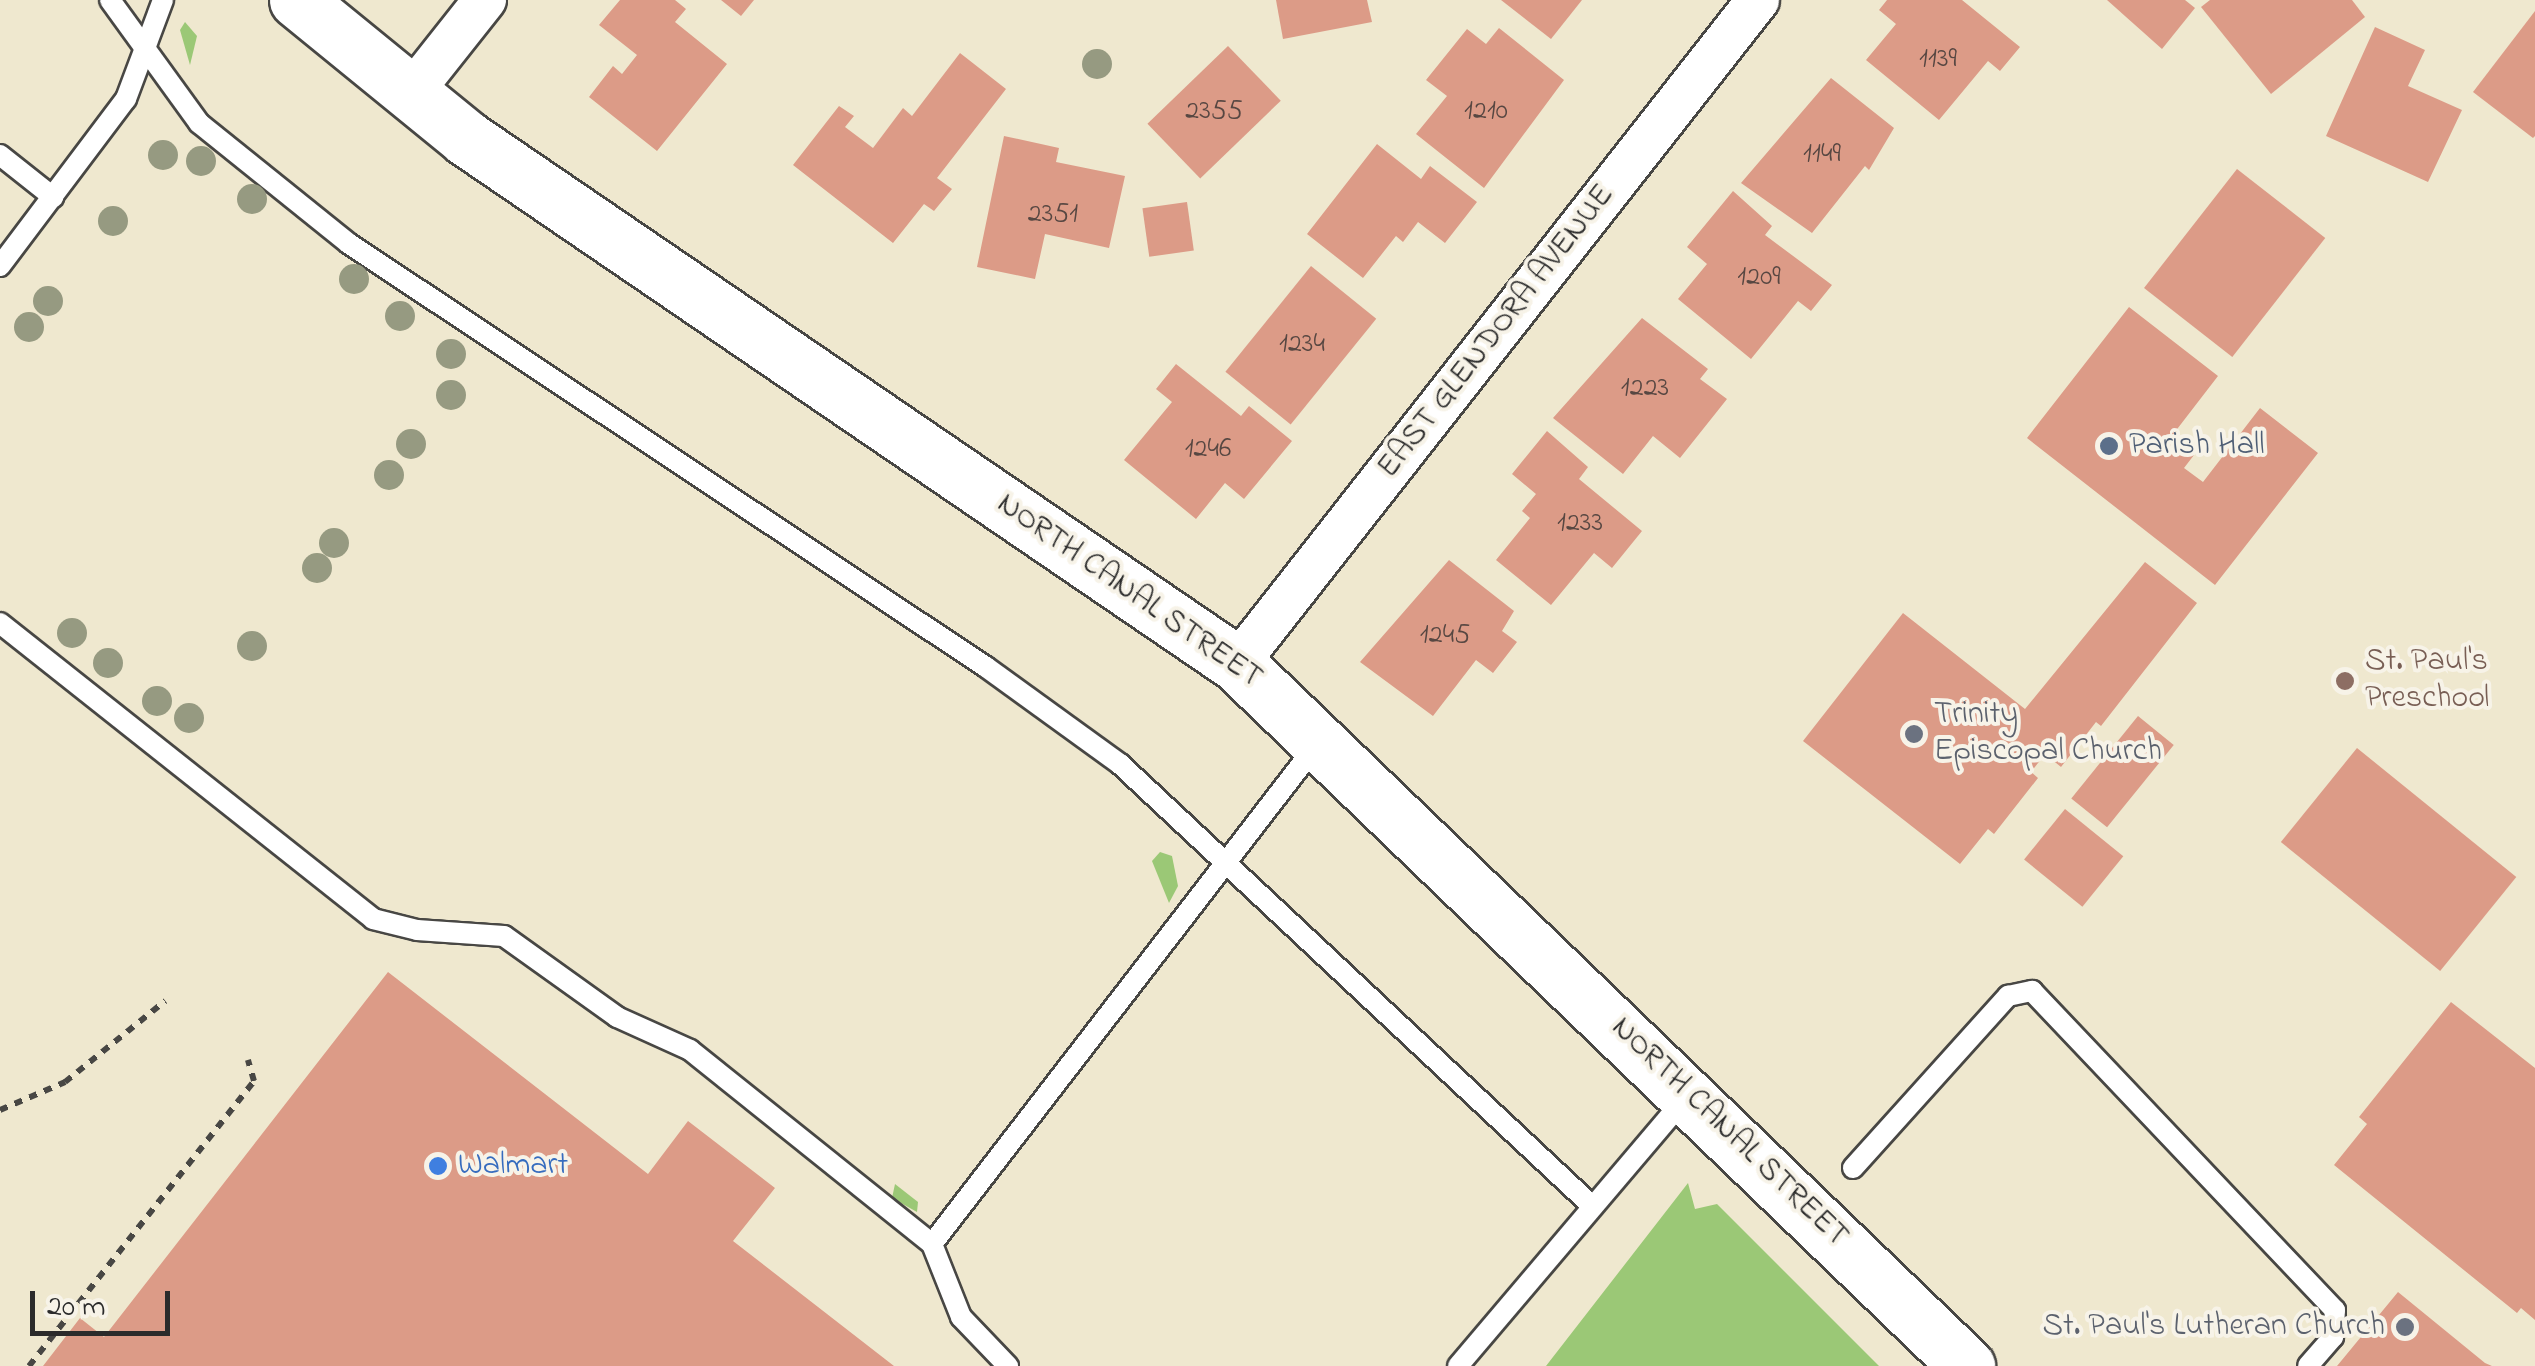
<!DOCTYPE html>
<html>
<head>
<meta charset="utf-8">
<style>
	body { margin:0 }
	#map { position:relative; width:2535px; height:1366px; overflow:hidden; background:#efe8cf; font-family:"Indie Flower",sans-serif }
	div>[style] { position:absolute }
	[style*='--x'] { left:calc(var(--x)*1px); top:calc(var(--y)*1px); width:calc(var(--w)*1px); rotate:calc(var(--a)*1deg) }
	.green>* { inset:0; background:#9bc876 }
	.building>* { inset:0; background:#dc9b87; transform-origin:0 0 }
	.path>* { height:6px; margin-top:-3px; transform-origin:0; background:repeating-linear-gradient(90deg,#484744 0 8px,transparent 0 16px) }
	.roads { filter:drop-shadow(2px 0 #484744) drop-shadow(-2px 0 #484744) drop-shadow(0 2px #484744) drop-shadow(0 -2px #484744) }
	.lane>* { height:20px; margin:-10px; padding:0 10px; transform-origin:10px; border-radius:10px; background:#fff }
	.street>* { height:42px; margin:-21px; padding:0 21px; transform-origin:21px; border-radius:21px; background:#fff }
	.secondary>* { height:55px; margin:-27.5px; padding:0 27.5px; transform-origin:27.5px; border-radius:27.5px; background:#fff }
	.trees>* { width:30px; height:30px; margin:-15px; border-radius:50%; background:#969a81 }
	.dots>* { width:28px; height:28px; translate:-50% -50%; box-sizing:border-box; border:5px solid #f7f3e8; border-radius:50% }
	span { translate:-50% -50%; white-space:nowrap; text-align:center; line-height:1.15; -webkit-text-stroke:8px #f7f3e8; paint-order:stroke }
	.number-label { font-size:28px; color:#574742 }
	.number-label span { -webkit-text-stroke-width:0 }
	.street-label { font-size:32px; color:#2b2b2b }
	.service-label { font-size:32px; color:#4e5e75 }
	.left { translate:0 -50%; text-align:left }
	.education-label { font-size:32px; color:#785e54 }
	.worship-label { font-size:32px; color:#5b616d }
	.right { translate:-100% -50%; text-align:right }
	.shop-label { font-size:32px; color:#366cbe }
	.scale { position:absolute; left:30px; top:1291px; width:140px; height:45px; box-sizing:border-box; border:5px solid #2b2b2b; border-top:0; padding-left:12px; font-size:30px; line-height:35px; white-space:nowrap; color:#2b2b2b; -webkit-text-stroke:8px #f7f3e8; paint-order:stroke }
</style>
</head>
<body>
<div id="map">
	<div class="green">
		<i style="clip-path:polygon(185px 22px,197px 36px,190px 65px,180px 30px)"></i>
		<i style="clip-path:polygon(1160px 852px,1172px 856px,1178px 886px,1169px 903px,1152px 861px)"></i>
		<i style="clip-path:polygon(1688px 1183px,1695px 1209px,1717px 1204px,1879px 1366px,1546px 1366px)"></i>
		<i style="clip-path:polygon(895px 1184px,918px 1202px,917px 1212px,892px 1198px)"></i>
	</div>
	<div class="building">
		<i style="clip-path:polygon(620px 0,675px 0,686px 9px,675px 22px,727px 64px,657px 151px,589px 97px,613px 66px,622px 74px,637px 55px,599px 25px)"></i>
		<i style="clip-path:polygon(721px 0,754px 0,741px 16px)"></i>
		<i style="clip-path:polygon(1276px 0,1367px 0,1372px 22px,1283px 39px)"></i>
		<i style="clip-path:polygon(1501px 0,1582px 0,1551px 39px)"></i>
		<i style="clip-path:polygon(1887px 0,1962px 0,2020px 47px,2000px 71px,1988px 61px,1939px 120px,1866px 60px,1896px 24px,1879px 10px)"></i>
		<i style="clip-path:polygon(2107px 0,2185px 0,2195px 8px,2162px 49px)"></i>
		<i style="clip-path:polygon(2210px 0,2352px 0,2365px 17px,2271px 94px,2201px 7px)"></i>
		<i style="clip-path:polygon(2535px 11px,2535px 136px,2533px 138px,2473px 92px)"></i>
		<i style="clip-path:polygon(2375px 27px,2425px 50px,2408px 86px,2462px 110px,2428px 182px,2326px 136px)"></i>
		<i style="clip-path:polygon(1499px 28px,1564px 80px,1484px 188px,1416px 134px,1447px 96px,1426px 80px,1467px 29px,1486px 44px)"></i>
		<i style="left:1228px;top:46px;width:76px;height:112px;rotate:46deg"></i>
		<i style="clip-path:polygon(960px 53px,1006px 89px,937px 178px,952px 189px,934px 211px,924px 204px,893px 243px,793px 165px,839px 106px,854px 116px,845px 127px,873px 148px,903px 108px,912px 116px)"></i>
		<i style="clip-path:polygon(1831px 78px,1894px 128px,1869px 170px,1865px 166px,1812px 233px,1741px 183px)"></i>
		<i style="clip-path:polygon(1004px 136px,1059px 148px,1056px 162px,1125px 176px,1109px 248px,1045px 234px,1035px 279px,977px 267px)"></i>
		<i style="clip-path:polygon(1377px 144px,1421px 179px,1430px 166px,1477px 202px,1445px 243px,1418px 222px,1403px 242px,1396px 236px,1363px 278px,1307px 234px)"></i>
		<i style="left:2237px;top:169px;width:112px;height:151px;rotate:38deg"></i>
		<i style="clip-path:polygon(1733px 191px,1772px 226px,1765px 235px,1832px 285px,1811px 311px,1798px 301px,1751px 359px,1678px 299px,1707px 264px,1687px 247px)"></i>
		<i style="left:1187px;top:202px;width:49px;height:45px;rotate:82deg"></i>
		<i style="left:1311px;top:266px;width:84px;height:136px;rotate:39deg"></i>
		<i style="clip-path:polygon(2129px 307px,2218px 376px,2171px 437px,2194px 455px,2184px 468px,2203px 482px,2260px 408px,2318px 453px,2215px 585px,2027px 438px)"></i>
		<i style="clip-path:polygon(1642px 318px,1708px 369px,1700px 379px,1727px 399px,1680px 458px,1653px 436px,1623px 474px,1553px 418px)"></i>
		<i style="clip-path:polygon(1176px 364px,1241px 416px,1249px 406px,1292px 441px,1244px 499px,1225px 483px,1196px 519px,1124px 460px,1172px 402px,1156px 389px)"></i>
		<i style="clip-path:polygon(1547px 431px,1588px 467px,1579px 479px,1642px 531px,1612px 568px,1594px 553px,1551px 605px,1496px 560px,1530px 518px,1522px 511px,1536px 494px,1512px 474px)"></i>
		<i style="clip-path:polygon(1449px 560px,1514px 611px,1502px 631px,1517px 642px,1493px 673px,1476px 660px,1433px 716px,1360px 662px)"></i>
		<i style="clip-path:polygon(2145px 562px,2197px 603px,2101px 726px,2096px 722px,2061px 767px,2045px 754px,2031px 772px,2038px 778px,1994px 834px,1988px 829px,1960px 864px,1803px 741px,1903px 613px,2025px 709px)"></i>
		<i style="left:2138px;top:716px;width:46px;height:106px;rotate:39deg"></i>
		<i style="left:2357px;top:748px;width:205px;height:121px;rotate:39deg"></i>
		<i style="left:2065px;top:809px;width:75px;height:65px;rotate:39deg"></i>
		<i style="clip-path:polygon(388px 972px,648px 1174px,688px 1121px,775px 1188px,733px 1241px,894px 1366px,43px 1366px,80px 1318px,104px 1337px)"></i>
		<i style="clip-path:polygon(2451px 1002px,2535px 1068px,2535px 1320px,2521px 1308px,2517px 1313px,2334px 1165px,2367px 1124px,2359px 1117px)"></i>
		<i style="clip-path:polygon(2398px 1292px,2485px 1363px,2492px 1366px,2337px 1366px)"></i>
	</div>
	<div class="path">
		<i style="--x:0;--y:1110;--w:71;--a:-23.3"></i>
		<i style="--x:65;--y:1082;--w:129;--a:-39"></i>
		<i style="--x:29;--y:1366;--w:363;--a:-51.7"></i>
		<i style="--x:254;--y:1081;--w:22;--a:-106"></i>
	</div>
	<div class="roads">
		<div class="lane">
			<i style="--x:110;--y:0;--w:152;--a:54.1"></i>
			<i style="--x:199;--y:123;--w:191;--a:38.8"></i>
			<i style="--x:348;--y:243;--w:766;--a:33.61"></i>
			<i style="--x:986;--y:667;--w:165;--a:35.9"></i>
			<i style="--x:1120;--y:764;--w:644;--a:43.11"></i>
			<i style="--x:0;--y:155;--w:68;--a:38.4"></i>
			<i style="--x:0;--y:266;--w:209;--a:-53"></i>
			<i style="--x:126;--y:99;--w:106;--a:-69.5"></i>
			<i style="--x:0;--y:623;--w:476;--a:38.4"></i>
			<i style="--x:373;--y:919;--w:45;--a:14"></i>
			<i style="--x:417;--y:930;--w:87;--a:3.9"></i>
			<i style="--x:504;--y:936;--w:139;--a:35.6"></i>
			<i style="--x:617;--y:1017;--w:80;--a:24.3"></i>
			<i style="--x:690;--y:1050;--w:310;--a:38.7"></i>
			<i style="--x:932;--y:1244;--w:79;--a:68.3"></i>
			<i style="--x:961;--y:1317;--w:68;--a:46.2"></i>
			<i style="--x:1853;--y:1168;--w:232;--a:-48"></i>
			<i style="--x:2008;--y:996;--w:25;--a:-12"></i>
			<i style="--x:2032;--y:991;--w:440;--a:46.5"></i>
			<i style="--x:2335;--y:1310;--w:27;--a:94"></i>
			<i style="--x:2333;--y:1337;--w:38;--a:131"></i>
			<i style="--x:932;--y:1244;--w:632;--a:-52.39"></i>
			<i style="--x:1458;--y:1366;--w:351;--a:-49.7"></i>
		</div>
		<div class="street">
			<i style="--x:408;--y:97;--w:124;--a:-51.6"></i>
			<i style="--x:1237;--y:664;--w:844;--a:-51.88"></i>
		</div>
		<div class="secondary">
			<i style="--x:297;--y:0;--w:218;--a:39.2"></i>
			<i style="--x:466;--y:138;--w:933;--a:34.3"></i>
			<i style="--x:1237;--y:664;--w:1013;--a:43.88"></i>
		</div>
	</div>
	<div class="trees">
		<i style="left:1097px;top:64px"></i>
		<i style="left:163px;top:155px"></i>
		<i style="left:201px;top:161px"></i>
		<i style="left:252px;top:199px"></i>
		<i style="left:113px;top:221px"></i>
		<i style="left:354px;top:279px"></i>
		<i style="left:48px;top:301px"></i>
		<i style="left:400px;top:316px"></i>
		<i style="left:29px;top:327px"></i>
		<i style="left:451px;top:354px"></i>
		<i style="left:451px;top:395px"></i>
		<i style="left:411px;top:444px"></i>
		<i style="left:389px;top:475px"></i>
		<i style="left:334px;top:543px"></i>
		<i style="left:317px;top:568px"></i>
		<i style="left:72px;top:633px"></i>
		<i style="left:252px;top:646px"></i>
		<i style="left:108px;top:663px"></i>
		<i style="left:157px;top:701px"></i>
		<i style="left:189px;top:718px"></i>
	</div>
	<div class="dots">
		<i style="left:2109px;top:446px;background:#5c6f8a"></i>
		<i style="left:2345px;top:681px;background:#8d6e63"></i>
		<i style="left:1914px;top:734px;background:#6b7280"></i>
		<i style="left:438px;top:1166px;background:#3f7fe0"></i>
		<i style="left:2405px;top:1327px;background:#6b7280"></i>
	</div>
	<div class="number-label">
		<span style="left:1938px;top:60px">1139</span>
		<span style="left:1214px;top:112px">2355</span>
		<span style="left:1486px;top:112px">1210</span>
		<span style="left:1822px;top:155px">1149</span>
		<span style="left:1053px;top:215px">2351</span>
		<span style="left:1759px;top:278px">1209</span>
		<span style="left:1302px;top:345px">1234</span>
		<span style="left:1645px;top:389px">1223</span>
		<span style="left:1208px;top:450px">1246</span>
		<span style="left:1580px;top:524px">1233</span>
		<span style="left:1445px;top:636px">1245</span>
	</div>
	<div class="street-label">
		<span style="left:1497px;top:332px;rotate:-52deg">EAST GLENDORA AVENUE</span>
		<span style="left:1129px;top:592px;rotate:35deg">NORTH CANAL STREET</span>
		<span style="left:1729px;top:1133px;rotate:44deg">NORTH CANAL STREET</span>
	</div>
	<div class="service-label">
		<span class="left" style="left:2129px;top:446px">Parish Hall</span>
	</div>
	<div class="education-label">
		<span class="left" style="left:2365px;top:681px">St. Paul's<br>Preschool</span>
	</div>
	<div class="worship-label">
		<span class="left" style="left:1934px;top:734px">Trinity<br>Episcopal Church</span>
		<span class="right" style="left:2385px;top:1327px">St. Paul's Lutheran Church</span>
	</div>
	<div class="shop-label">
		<span class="left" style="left:458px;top:1166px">Walmart</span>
	</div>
	<div class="scale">20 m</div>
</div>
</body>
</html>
